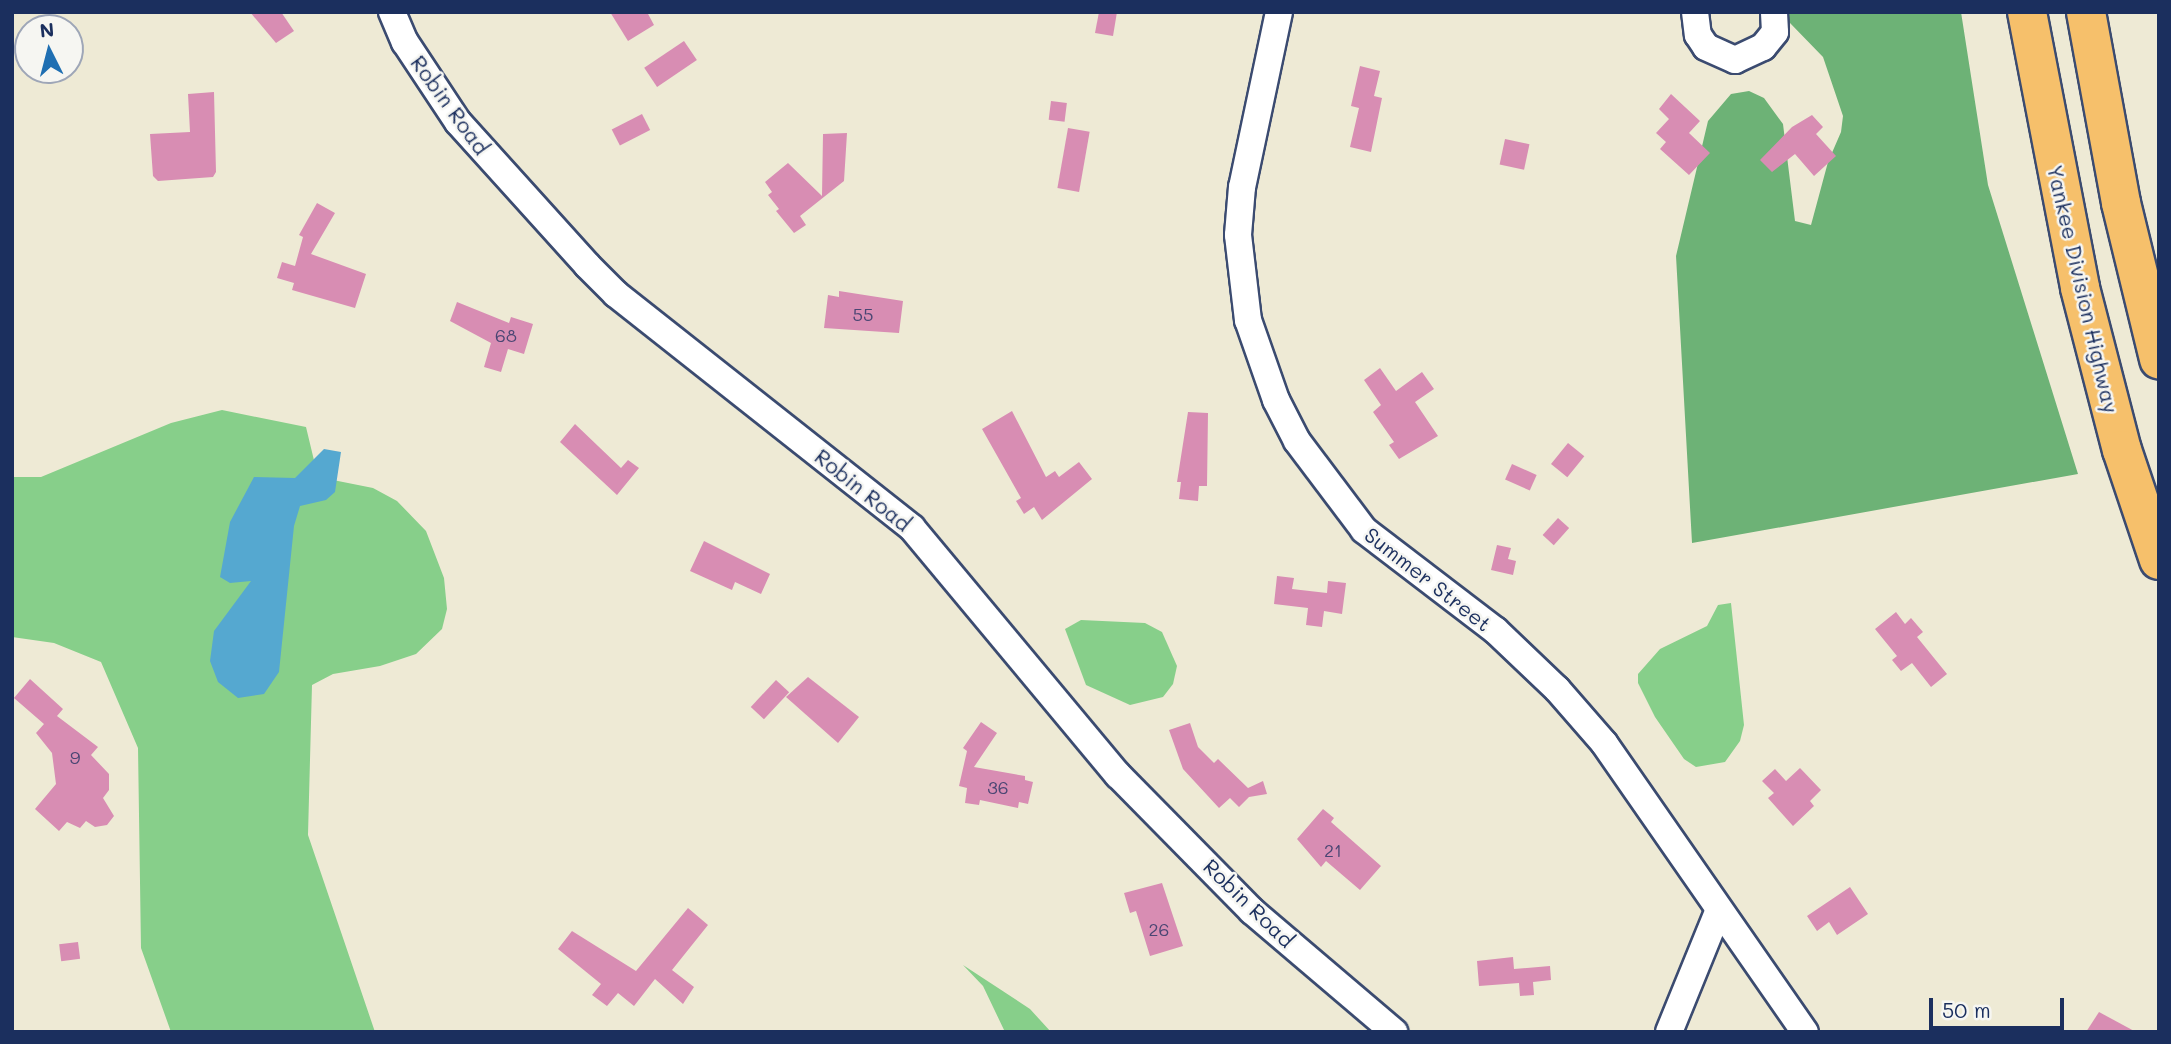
<!DOCTYPE html>
<html>
<head>
<meta charset="utf-8">
<style>
	body { margin:0 }
	#map { position:relative; width:2171px; height:1044px; overflow:hidden; background:#eeead5; font-family:Mali,sans-serif }
	div>[style] { position:absolute }
	[style*='--x'] { left:calc(var(--x)*1px); top:calc(var(--y)*1px); width:calc(var(--w)*1px); rotate:calc(var(--a)*1deg) }
	.green>* { inset:0; background:#87cf8a }
	.forest>* { inset:0; background:#6db276 }
	.water>* { inset:0; background:#55a8d0 }
	.building>* { inset:0; background:#d88db3; transform-origin:0 0 }
	.roads { filter:drop-shadow(2px 0 #3b4b70) drop-shadow(-2px 0 #3b4b70) drop-shadow(0 2px #3b4b70) drop-shadow(0 -2px #3b4b70) }
	.minor>* { height:26px; margin:-13px; padding:0 13px; transform-origin:13px; border-radius:13px; background:#fff }
	.highway>* { height:38px; margin:-19px; padding:0 19px; transform-origin:19px; border-radius:19px; background:#f6c06b }
	span { translate:-50% -50%; white-space:nowrap; text-align:center; line-height:1.15; -webkit-text-stroke:5px #f6f6f2; paint-order:stroke }
	.number-label { font-size:18px; color:#4a4673 }
	.number-label span { -webkit-text-stroke-width:0 }
	.street-label { font-size:21px; color:#1b2f5e }
	.frame { position:absolute; inset:0; border:14px solid #1b2f5e; pointer-events:none }
	.north { position:absolute; left:14px; top:14px; width:70px; height:70px; box-sizing:border-box; background:#f6f6f2; border:2px solid #9ea6b7; border-radius:50%; rotate:354deg; font-size:19px; font-weight:700; line-height:28px; text-align:center; color:#1b2f5e }
	.north::after { content:''; display:block; margin:auto; width:24px; height:32px; background:#1f6fb2; clip-path:polygon(50% 0,100% 100%,50% 72%,0 100%) }
	.scale { position:absolute; left:1929px; top:998px; width:135px; height:32px; box-sizing:border-box; border:4px solid #1b2f5e; border-top:0; padding-left:9px; font-size:21px; line-height:24px; white-space:nowrap; color:#1b2f5e; -webkit-text-stroke:5px #f6f6f2; paint-order:stroke }
</style>
</head>
<body>
<div id="map">
	<div class="green">
		<i style="clip-path:polygon(222px 410px,306px 427px,318px 477px,373px 488px,397px 501px,426px 531px,444px 578px,447px 609px,442px 629px,416px 654px,380px 666px,333px 674px,312px 685px,308px 835px,375px 1032px,171px 1032px,141px 948px,138px 748px,101px 662px,54px 643px,12px 637px,12px 477px,41px 477px,171px 423px)"></i>
		<i style="clip-path:polygon(1731px 603px,1744px 725px,1740px 741px,1725px 762px,1696px 767px,1684px 759px,1655px 717px,1638px 683px,1638px 674px,1660px 649px,1707px 626px,1718px 605px)"></i>
		<i style="clip-path:polygon(1081px 620px,1145px 623px,1162px 632px,1177px 666px,1173px 684px,1163px 697px,1130px 705px,1086px 685px,1065px 629px)"></i>
		<i style="clip-path:polygon(963px 965px,1030px 1009px,1051px 1032px,1005px 1032px,983px 986px)"></i>
	</div>
	<div class="forest">
		<i style="clip-path:polygon(1761px 12px,1961px 12px,1988px 185px,2078px 474px,1692px 543px,1676px 256px,1708px 121px,1731px 94px,1749px 91px,1764px 98px,1783px 124px,1795px 221px,1811px 225px,1828px 162px,1841px 132px,1843px 116px,1823px 57px,1790px 23px)"></i>
	</div>
	<div class="water">
		<i style="clip-path:polygon(324px 449px,341px 452px,335px 492px,326px 500px,300px 506px,294px 526px,279px 672px,264px 694px,238px 698px,218px 682px,210px 661px,214px 631px,251px 581px,230px 583px,220px 577px,230px 522px,254px 477px,295px 478px)"></i>
	</div>
	<div class="building">
		<i style="clip-path:polygon(250px 12px,281px 12px,294px 31px,276px 43px)"></i>
		<i style="clip-path:polygon(610px 12px,647px 12px,654px 25px,628px 41px)"></i>
		<i style="clip-path:polygon(1099px 12px,1117px 12px,1113px 36px,1095px 33px)"></i>
		<i style="left:684px;top:41px;width:23px;height:48px;rotate:56deg"></i>
		<i style="clip-path:polygon(1360px 66px,1380px 71px,1374px 96px,1382px 98px,1371px 152px,1350px 147px,1359px 108px,1351px 106px)"></i>
		<i style="clip-path:polygon(214px 92px,216px 172px,213px 177px,158px 181px,153px 176px,150px 134px,190px 132px,188px 94px)"></i>
		<i style="clip-path:polygon(1671px 94px,1700px 121px,1689px 133px,1710px 153px,1689px 175px,1660px 149px,1666px 142px,1656px 133px,1669px 119px,1659px 109px)"></i>
		<i style="left:1051px;top:101px;width:16px;height:19px;rotate:7deg"></i>
		<i style="left:642px;top:114px;width:18px;height:34px;rotate:63deg"></i>
		<i style="clip-path:polygon(1812px 115px,1823px 127px,1816px 134px,1836px 156px,1814px 176px,1795px 154px,1772px 172px,1760px 160px,1792px 127px)"></i>
		<i style="left:1068px;top:128px;width:22px;height:61px;rotate:10deg"></i>
		<i style="clip-path:polygon(847px 133px,844px 181px,800px 216px,806px 225px,794px 233px,776px 211px,779px 209px,768px 195px,772px 192px,765px 182px,788px 163px,822px 196px,823px 134px)"></i>
		<i style="left:1505px;top:139px;width:25px;height:26px;rotate:12deg"></i>
		<i style="clip-path:polygon(317px 203px,335px 213px,311px 254px,366px 274px,355px 308px,292px 290px,294px 283px,277px 278px,282px 262px,295px 266px,303px 237px,299px 235px)"></i>
		<i style="clip-path:polygon(839px 291px,903px 301px,899px 333px,824px 328px,828px 295px,839px 297px)"></i>
		<i style="clip-path:polygon(457px 302px,509px 323px,511px 317px,533px 324px,524px 354px,508px 349px,501px 372px,484px 367px,491px 343px,450px 321px)"></i>
		<i style="clip-path:polygon(1380px 368px,1396px 391px,1422px 372px,1434px 389px,1415px 402px,1438px 436px,1399px 459px,1389px 445px,1394px 442px,1373px 412px,1381px 405px,1364px 380px)"></i>
		<i style="clip-path:polygon(1012px 411px,1046px 477px,1055px 471px,1059px 477px,1079px 462px,1092px 479px,1042px 520px,1034px 507px,1024px 514px,1016px 501px,1021px 498px,982px 429px)"></i>
		<i style="clip-path:polygon(1188px 412px,1208px 413px,1207px 486px,1199px 486px,1198px 501px,1179px 499px,1181px 482px,1177px 482px)"></i>
		<i style="clip-path:polygon(575px 424px,621px 468px,628px 460px,639px 468px,617px 495px,560px 442px)"></i>
		<i style="left:1568px;top:443px;width:21px;height:27px;rotate:39deg"></i>
		<i style="left:1512px;top:464px;width:27px;height:17px;rotate:24deg"></i>
		<i style="left:1558px;top:518px;width:15px;height:23px;rotate:42deg"></i>
		<i style="clip-path:polygon(704px 541px,770px 574px,761px 594px,735px 582px,732px 590px,690px 571px)"></i>
		<i style="clip-path:polygon(1497px 545px,1511px 548px,1508px 559px,1516px 561px,1513px 575px,1491px 570px)"></i>
		<i style="clip-path:polygon(1277px 576px,1294px 578px,1292px 589px,1327px 593px,1328px 581px,1346px 583px,1342px 614px,1324px 611px,1322px 627px,1306px 625px,1308px 608px,1274px 604px)"></i>
		<i style="clip-path:polygon(1896px 612px,1905px 624px,1911px 618px,1923px 632px,1917px 637px,1947px 674px,1931px 687px,1912px 663px,1901px 671px,1892px 660px,1897px 656px,1875px 629px)"></i>
		<i style="clip-path:polygon(808px 677px,859px 717px,838px 743px,786px 697px)"></i>
		<i style="clip-path:polygon(30px 679px,63px 709px,57px 716px,98px 747px,91px 755px,109px 774px,109px 790px,103px 798px,114px 816px,107px 825px,95px 827px,86px 821px,80px 828px,67px 822px,59px 831px,35px 809px,56px 784px,52px 753px,36px 733px,44px 724px,14px 698px)"></i>
		<i style="left:776px;top:680px;width:18px;height:37px;rotate:43deg"></i>
		<i style="clip-path:polygon(981px 722px,997px 733px,974px 767px,1025px 776px,1025px 780px,1033px 782px,1028px 804px,1019px 802px,1018px 808px,980px 800px,979px 805px,965px 803px,967px 788px,959px 786px,967px 751px,963px 748px)"></i>
		<i style="clip-path:polygon(1190px 723px,1198px 747px,1214px 763px,1218px 759px,1248px 788px,1263px 781px,1267px 794px,1249px 797px,1239px 807px,1230px 798px,1219px 808px,1183px 769px,1169px 730px)"></i>
		<i style="clip-path:polygon(1800px 768px,1821px 790px,1810px 801px,1814px 806px,1793px 826px,1768px 798px,1774px 793px,1762px 781px,1775px 769px,1786px 781px)"></i>
		<i style="clip-path:polygon(1323px 809px,1334px 818px,1331px 822px,1381px 866px,1360px 890px,1326px 861px,1321px 867px,1297px 839px)"></i>
		<i style="clip-path:polygon(1162px 883px,1183px 946px,1150px 956px,1136px 911px,1130px 913px,1124px 893px)"></i>
		<i style="clip-path:polygon(1850px 887px,1868px 914px,1837px 935px,1829px 922px,1817px 931px,1807px 916px)"></i>
		<i style="clip-path:polygon(688px 908px,708px 925px,672px 970px,694px 987px,683px 1004px,655px 979px,634px 1006px,618px 993px,607px 1006px,592px 995px,601px 984px,558px 949px,572px 931px,636px 971px)"></i>
		<i style="left:78px;top:942px;width:17px;height:19px;rotate:83deg"></i>
		<i style="clip-path:polygon(1513px 957px,1514px 969px,1550px 966px,1551px 980px,1533px 982px,1534px 995px,1520px 996px,1519px 983px,1479px 986px,1477px 961px)"></i>
		<i style="clip-path:polygon(2099px 1012px,2136px 1032px,2086px 1032px)"></i>
	</div>
	<div class="roads">
		<div class="minor">
			<i style="--x:392;--y:12;--w:33;--a:67"></i>
			<i style="--x:405;--y:42;--w:96;--a:56.5"></i>
			<i style="--x:458;--y:122;--w:193;--a:47.9"></i>
			<i style="--x:587;--y:265;--w:41;--a:45"></i>
			<i style="--x:616;--y:294;--w:377;--a:38.3"></i>
			<i style="--x:912;--y:528;--w:322;--a:50.2"></i>
			<i style="--x:1118;--y:775;--w:191;--a:45.4"></i>
			<i style="--x:1252;--y:911;--w:187;--a:40.4"></i>
			<i style="--x:1279;--y:12;--w:179;--a:101.9"></i>
			<i style="--x:1242;--y:187;--w:48;--a:94.8"></i>
			<i style="--x:1238;--y:235;--w:86;--a:83.3"></i>
			<i style="--x:1248;--y:320;--w:85;--a:70.7"></i>
			<i style="--x:1276;--y:400;--w:46;--a:62.9"></i>
			<i style="--x:1297;--y:441;--w:111;--a:53"></i>
			<i style="--x:1364;--y:530;--w:165;--a:37.4"></i>
			<i style="--x:1495;--y:630;--w:86;--a:43.6"></i>
			<i style="--x:1557;--y:689;--w:72;--a:49"></i>
			<i style="--x:1604;--y:743;--w:352;--a:55.2"></i>
			<i style="--x:1695;--y:12;--w:23;--a:83"></i>
			<i style="--x:1698;--y:35;--w:14;--a:56"></i>
			<i style="--x:1706;--y:47;--w:32;--a:24"></i>
			<i style="--x:1735;--y:60;--w:31;--a:-25"></i>
			<i style="--x:1763;--y:47;--w:19;--a:-51"></i>
			<i style="--x:1775;--y:32;--w:20;--a:-93"></i>
			<i style="--x:1669;--y:1032;--w:130;--a:-67.8"></i>
		</div>
		<div class="highway">
			<i style="--x:2027;--y:12;--w:281;--a:79.1"></i>
			<i style="--x:2080;--y:288;--w:167;--a:75.5"></i>
			<i style="--x:2122;--y:450;--w:116;--a:71.4"></i>
			<i style="--x:2086;--y:12;--w:194;--a:79.6"></i>
			<i style="--x:2121;--y:203;--w:161;--a:76.3"></i>
		</div>
	</div>
	<div class="number-label">
		<span style="left:863px;top:314px">55</span>
		<span style="left:506px;top:335px">68</span>
		<span style="left:75px;top:757px">9</span>
		<span style="left:998px;top:787px">36</span>
		<span style="left:1333px;top:850px">21</span>
		<span style="left:1159px;top:929px">26</span>
	</div>
	<div class="street-label">
		<span style="left:450px;top:105px;rotate:54deg">Robin Road</span>
		<span style="left:2083px;top:289px;rotate:77deg">Yankee Division Highway</span>
		<span style="left:863px;top:490px;rotate:39deg">Robin Road</span>
		<span style="left:1428px;top:579px;rotate:38deg">Summer Street</span>
		<span style="left:1249px;top:903px;rotate:44deg">Robin Road</span>
	</div>
	<div class="frame"></div>
	<div class="north">N</div>
	<div class="scale">50 m</div>
</div>
</body>
</html>
